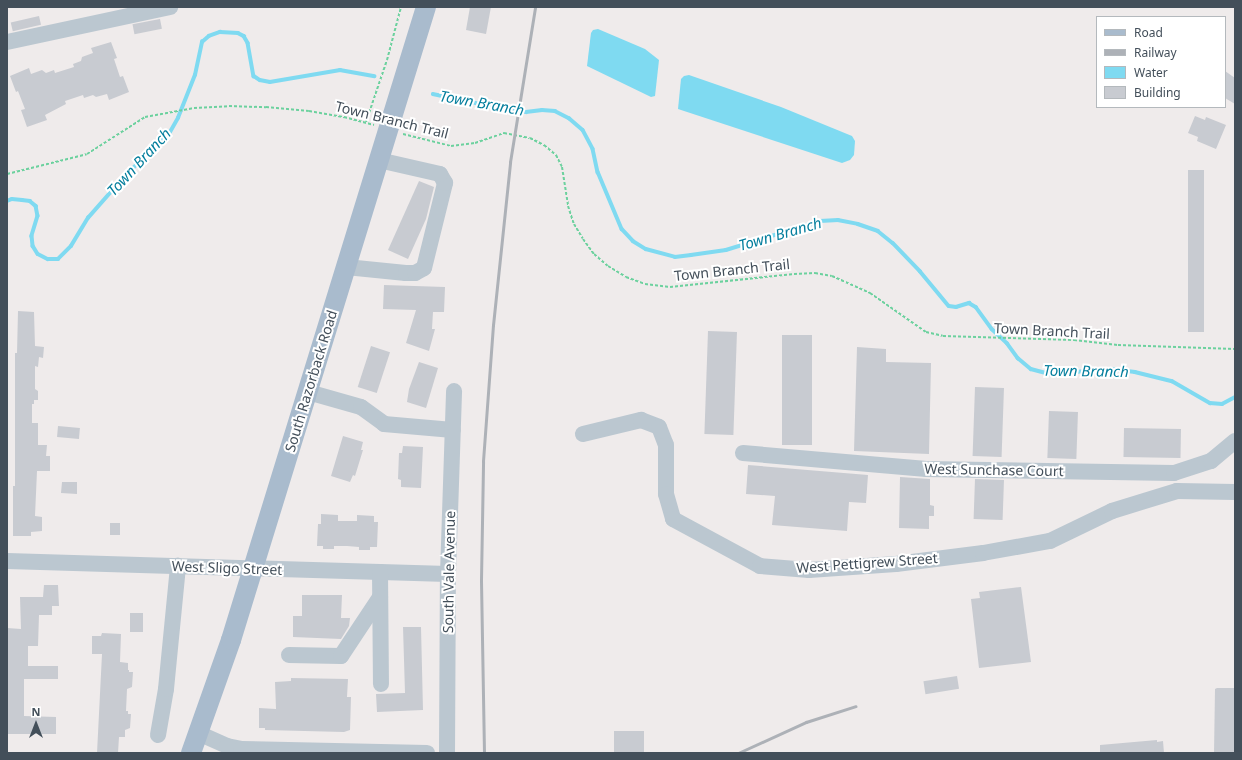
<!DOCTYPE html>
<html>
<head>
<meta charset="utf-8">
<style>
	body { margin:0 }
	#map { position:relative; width:1242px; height:760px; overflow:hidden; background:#efebeb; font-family:"Noto Sans",sans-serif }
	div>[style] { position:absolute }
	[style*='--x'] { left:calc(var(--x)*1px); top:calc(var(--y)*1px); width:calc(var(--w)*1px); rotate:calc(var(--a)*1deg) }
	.water>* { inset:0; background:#7fdaf1 }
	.stream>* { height:3.5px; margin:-1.75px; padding:0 1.75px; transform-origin:1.75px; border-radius:1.75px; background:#7fdaf1 }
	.building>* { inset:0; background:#c8cbd1; transform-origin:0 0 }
	.path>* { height:2px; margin-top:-1px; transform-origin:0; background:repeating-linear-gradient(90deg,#6cd19e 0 3px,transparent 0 5px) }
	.minor>* { height:16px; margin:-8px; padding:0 8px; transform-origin:8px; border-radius:8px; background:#bbc7d0 }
	.major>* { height:20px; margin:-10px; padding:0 10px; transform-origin:10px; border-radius:10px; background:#a9bbcd }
	.rail>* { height:3px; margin:-1.5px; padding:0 1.5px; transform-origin:1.5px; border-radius:1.5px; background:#adb1b7 }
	span { translate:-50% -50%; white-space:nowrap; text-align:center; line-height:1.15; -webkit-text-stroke:4px #fff; paint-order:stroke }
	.street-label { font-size:14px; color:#434f5a }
	.water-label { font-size:15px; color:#047e9d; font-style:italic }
	.frame { position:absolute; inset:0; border:8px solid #434f5a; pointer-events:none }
	.legend { position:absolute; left:1096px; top:16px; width:130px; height:92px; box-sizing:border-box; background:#fff; border:1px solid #b4b9bd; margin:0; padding:5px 7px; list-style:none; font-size:12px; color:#434f5a }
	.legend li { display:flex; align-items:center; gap:8px; height:20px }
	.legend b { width:20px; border:1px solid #b4b9bd }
	.north { position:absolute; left:16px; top:704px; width:40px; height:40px; -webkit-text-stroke:3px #fff; paint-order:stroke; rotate:0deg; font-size:11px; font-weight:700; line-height:16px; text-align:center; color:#434f5a }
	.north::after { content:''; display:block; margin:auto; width:14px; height:18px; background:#434f5a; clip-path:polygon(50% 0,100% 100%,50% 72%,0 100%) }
</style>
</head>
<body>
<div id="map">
	<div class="water">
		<i style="clip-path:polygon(598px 29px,645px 49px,659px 60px,655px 96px,651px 97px,587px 66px,591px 33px,593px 30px)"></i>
		<i style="clip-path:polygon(689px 75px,781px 107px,852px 136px,855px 141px,854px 155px,850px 160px,842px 163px,678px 109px,681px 79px,684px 76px)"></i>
	</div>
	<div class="stream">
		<i style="--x:433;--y:94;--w:48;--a:12"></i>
		<i style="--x:480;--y:104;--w:20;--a:3"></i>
		<i style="--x:500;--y:105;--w:27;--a:15"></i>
		<i style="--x:526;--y:112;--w:16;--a:-7"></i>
		<i style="--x:542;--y:110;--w:13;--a:4"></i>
		<i style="--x:555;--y:111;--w:16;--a:27"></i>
		<i style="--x:569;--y:118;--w:18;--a:41"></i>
		<i style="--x:583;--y:130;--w:21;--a:62"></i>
		<i style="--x:593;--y:149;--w:24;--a:78"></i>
		<i style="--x:598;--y:172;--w:62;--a:67.2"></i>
		<i style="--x:622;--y:229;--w:16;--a:47"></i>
		<i style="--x:633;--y:241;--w:15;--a:32"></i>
		<i style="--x:646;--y:249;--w:30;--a:15"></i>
		<i style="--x:675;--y:257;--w:16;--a:-7"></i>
		<i style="--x:691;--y:255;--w:35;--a:-8"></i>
		<i style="--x:726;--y:250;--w:98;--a:-17.1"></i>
		<i style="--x:820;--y:221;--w:18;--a:-3"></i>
		<i style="--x:838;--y:220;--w:20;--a:11"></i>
		<i style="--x:858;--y:224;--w:21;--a:19"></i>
		<i style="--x:878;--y:231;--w:19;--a:39"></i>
		<i style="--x:893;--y:243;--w:39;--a:46"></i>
		<i style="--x:920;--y:271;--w:45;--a:50.4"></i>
		<i style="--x:949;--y:306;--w:7;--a:8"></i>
		<i style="--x:956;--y:307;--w:14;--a:-17"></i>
		<i style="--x:969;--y:303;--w:8;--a:30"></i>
		<i style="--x:976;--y:307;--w:27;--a:54"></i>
		<i style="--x:992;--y:329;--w:21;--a:43"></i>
		<i style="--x:1007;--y:343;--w:19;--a:54"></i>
		<i style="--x:1018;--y:358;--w:17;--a:40"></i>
		<i style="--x:1031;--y:369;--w:20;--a:15"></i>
		<i style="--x:1050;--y:374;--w:61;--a:-4.7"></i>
		<i style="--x:1111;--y:369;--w:24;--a:7"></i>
		<i style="--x:1135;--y:372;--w:38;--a:14"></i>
		<i style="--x:1172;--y:381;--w:44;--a:30.1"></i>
		<i style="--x:1210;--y:403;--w:12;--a:5"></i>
		<i style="--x:1222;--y:404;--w:15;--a:-28"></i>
		<i style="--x:7;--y:201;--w:5;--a:-22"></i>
		<i style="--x:12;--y:199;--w:10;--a:6"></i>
		<i style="--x:22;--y:200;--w:8;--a:7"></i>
		<i style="--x:30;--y:201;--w:8;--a:40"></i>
		<i style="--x:36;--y:206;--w:10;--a:79"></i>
		<i style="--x:38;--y:216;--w:21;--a:107"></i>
		<i style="--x:32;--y:236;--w:10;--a:84"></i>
		<i style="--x:33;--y:246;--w:9;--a:58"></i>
		<i style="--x:38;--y:254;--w:11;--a:27"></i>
		<i style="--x:48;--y:259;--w:10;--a:0"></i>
		<i style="--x:58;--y:259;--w:18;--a:-45"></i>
		<i style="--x:71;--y:246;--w:33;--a:-59"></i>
		<i style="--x:88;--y:218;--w:55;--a:-48.7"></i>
		<i style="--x:124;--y:177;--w:64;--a:-44.4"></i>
		<i style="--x:170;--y:132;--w:16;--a:-60"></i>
		<i style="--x:178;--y:118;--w:46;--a:-68.4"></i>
		<i style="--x:195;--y:75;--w:34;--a:-78"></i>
		<i style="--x:202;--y:42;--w:9;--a:-41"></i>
		<i style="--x:209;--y:36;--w:12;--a:-20"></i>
		<i style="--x:220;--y:32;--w:18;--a:3"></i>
		<i style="--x:238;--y:33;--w:7;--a:27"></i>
		<i style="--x:244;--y:36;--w:8;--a:60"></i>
		<i style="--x:248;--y:43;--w:34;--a:80"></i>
		<i style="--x:254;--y:76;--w:7;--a:34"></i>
		<i style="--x:260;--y:80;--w:10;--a:11"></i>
		<i style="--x:270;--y:82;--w:71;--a:-9.7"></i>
		<i style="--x:340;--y:70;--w:35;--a:10"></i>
	</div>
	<div class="building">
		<i style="clip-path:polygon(470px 7px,491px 7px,486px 34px,466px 30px)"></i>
		<i style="left:39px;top:16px;width:9px;height:29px;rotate:77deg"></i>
		<i style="left:160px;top:19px;width:10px;height:28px;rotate:79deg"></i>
		<i style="clip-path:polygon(111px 42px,117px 58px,114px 59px,120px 77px,123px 76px,129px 92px,109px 100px,107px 94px,96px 97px,93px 95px,84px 98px,83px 95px,65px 101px,66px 104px,45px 115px,47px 120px,27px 127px,21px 110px,25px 109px,18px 91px,16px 92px,10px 76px,29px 68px,31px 74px,42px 70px,46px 73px,54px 70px,55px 73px,74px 67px,73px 64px,81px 61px,82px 57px,93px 53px,91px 48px)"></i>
		<i style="clip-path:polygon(1225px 71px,1235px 78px,1235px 104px,1225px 98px)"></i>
		<i style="clip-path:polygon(1195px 116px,1205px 120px,1206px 117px,1226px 125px,1216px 149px,1197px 141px,1198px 137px,1188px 133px)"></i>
		<i style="left:1188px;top:170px;width:16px;height:162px"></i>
		<i style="clip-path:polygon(419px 181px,434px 187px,426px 219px,408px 259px,388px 250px)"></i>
		<i style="clip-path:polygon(384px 285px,445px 287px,444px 312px,433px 312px,432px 329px,435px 329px,429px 351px,406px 343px,416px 310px,383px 309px)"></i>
		<i style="clip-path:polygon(18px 311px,34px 312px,35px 346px,44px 347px,43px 358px,39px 357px,38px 367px,35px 366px,35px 389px,38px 391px,38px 400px,34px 400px,34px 404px,32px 404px,32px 423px,38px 423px,38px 445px,47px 445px,46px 456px,50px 456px,50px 471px,37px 471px,35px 516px,42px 517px,42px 531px,31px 532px,31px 536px,13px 536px,13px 486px,15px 486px,15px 353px,17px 353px)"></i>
		<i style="left:708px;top:331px;width:29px;height:103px;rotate:2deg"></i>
		<i style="left:782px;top:335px;width:30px;height:110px"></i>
		<i style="left:371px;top:346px;width:20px;height:43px;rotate:18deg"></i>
		<i style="clip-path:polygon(857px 347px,886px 349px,886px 362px,931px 363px,929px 454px,854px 451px)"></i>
		<i style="clip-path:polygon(419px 362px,438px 368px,426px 408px,407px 402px,409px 389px)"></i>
		<i style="left:975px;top:387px;width:29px;height:69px;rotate:2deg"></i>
		<i style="left:1049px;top:411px;width:29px;height:47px;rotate:2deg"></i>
		<i style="left:58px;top:426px;width:22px;height:11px;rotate:5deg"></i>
		<i style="left:1124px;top:428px;width:57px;height:29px;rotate:1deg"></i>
		<i style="clip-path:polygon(343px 436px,363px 442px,361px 450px,363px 450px,355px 476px,353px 475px,350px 482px,331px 476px)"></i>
		<i style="clip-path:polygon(403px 446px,423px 447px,421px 488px,401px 487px,401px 480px,398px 479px,399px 453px,402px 453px)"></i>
		<i style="clip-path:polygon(748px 465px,868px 475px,866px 503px,849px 502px,847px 531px,772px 525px,775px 496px,746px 494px)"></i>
		<i style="clip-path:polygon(900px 477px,930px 479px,930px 505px,934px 506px,934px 516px,929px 516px,929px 529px,899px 528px)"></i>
		<i style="left:975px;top:479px;width:29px;height:40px;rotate:2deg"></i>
		<i style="clip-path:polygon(62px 482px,77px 482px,77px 494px,61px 493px)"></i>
		<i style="clip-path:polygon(321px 514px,338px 515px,338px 521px,357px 521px,357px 515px,374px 516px,374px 522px,378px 522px,377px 547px,370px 547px,370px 550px,359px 550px,359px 547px,347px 546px,334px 546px,334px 549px,323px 549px,323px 546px,317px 546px,318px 524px,321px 524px)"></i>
		<i style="left:110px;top:523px;width:10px;height:12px"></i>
		<i style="clip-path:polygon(44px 585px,58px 585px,59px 606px,52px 606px,52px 615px,39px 615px,38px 646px,28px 646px,28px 666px,58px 666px,58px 679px,24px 679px,24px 716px,56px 717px,56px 734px,7px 734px,7px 628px,21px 629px,20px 597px,43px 597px)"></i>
		<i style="clip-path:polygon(1021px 587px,1031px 662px,979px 668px,971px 599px,980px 598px,979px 592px)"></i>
		<i style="clip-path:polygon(302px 595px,342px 595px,341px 618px,350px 618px,349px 626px,341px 639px,293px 637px,293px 616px,302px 616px)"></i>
		<i style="left:130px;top:613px;width:13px;height:19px"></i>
		<i style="clip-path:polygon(403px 627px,421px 627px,423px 710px,377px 712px,376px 694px,405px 693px)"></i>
		<i style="clip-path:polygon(102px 633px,121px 634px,120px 662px,128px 663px,128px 670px,129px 670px,129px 672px,133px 672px,132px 687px,127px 689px,126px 711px,128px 711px,128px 714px,131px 714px,130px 728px,125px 730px,125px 737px,119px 737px,118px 753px,97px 753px,102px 654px,92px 654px,92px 636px,101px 636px)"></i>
		<i style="left:957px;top:676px;width:13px;height:34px;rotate:81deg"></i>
		<i style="clip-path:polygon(291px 678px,348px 679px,347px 697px,351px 697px,350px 730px,344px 732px,265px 730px,265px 728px,259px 728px,259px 708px,276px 709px,275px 682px,291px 681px)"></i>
		<i style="clip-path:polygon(1217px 688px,1235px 688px,1235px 753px,1214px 753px,1215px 689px)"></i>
		<i style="left:614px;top:731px;width:30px;height:22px"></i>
		<i style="clip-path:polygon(1157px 740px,1157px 742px,1163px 741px,1164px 753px,1100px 753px,1100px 745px)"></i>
	</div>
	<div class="path">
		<i style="--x:366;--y:122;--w:65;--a:-71.3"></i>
		<i style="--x:387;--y:60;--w:55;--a:-75.2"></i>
		<i style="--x:403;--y:134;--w:49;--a:14"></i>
		<i style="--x:451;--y:146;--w:24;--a:-7"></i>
		<i style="--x:475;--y:143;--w:31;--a:-19"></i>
		<i style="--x:504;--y:133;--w:26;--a:11"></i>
		<i style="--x:530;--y:138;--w:16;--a:27"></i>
		<i style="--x:544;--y:145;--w:16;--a:40"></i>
		<i style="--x:556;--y:155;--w:13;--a:63"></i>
		<i style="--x:562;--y:167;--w:39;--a:81"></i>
		<i style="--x:568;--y:206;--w:19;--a:72"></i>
		<i style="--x:574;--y:224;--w:17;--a:59"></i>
		<i style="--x:583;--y:239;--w:19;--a:54"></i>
		<i style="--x:594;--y:254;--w:18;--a:41"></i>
		<i style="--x:608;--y:266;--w:21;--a:31"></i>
		<i style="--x:626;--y:277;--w:20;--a:20"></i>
		<i style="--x:645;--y:284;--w:25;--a:7"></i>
		<i style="--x:670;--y:287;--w:125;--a:-6"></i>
		<i style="--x:794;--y:274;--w:21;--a:-3"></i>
		<i style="--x:815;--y:273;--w:17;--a:10"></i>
		<i style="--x:832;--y:276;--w:42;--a:24.1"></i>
		<i style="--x:870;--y:293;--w:68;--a:34.9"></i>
		<i style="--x:926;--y:332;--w:17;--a:13"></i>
		<i style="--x:943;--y:336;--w:131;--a:1.7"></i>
		<i style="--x:1074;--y:340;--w:44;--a:6.5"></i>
		<i style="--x:1118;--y:345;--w:117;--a:2"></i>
		<i style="--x:7;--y:174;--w:82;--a:-14"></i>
		<i style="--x:87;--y:154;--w:69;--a:-32.5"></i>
		<i style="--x:145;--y:117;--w:50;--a:-10.4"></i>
		<i style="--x:194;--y:108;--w:35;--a:-3"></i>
		<i style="--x:229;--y:106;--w:37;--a:2"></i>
		<i style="--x:266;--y:107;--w:43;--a:5.3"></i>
		<i style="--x:309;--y:111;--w:36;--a:10"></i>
		<i style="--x:344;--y:117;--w:31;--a:15"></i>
	</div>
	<div class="minor">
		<i style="--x:7;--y:42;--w:167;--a:-12.1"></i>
		<i style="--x:346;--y:267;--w:60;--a:5.7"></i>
		<i style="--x:406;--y:273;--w:9;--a:0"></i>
		<i style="--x:415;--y:273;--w:10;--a:-29"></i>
		<i style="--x:424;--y:268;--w:88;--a:-76.1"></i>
		<i style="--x:445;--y:183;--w:10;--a:-119"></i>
		<i style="--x:440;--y:174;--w:63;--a:-167.1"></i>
		<i style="--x:308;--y:392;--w:55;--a:15.8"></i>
		<i style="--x:361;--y:407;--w:29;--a:36"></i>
		<i style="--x:384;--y:424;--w:69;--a:5"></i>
		<i style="--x:583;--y:434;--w:60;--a:-13.6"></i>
		<i style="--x:641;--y:420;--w:19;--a:21"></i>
		<i style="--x:659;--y:427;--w:19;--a:69"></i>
		<i style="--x:666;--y:445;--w:49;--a:90"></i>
		<i style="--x:666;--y:494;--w:26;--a:74"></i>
		<i style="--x:673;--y:519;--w:99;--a:28.4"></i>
		<i style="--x:760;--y:566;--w:49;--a:4.7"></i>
		<i style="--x:809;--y:570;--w:87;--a:-3.9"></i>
		<i style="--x:896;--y:564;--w:88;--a:-7.2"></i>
		<i style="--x:983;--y:553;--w:68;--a:-10.2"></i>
		<i style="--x:1050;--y:541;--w:69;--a:-25.8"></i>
		<i style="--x:1112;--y:511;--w:68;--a:-17.1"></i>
		<i style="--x:1177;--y:491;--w:58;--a:1"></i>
		<i style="--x:743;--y:453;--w:184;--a:5"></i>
		<i style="--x:926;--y:469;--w:248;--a:0.9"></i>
		<i style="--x:1174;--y:473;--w:39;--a:-18"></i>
		<i style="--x:1211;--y:461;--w:31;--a:-40"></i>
		<i style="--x:7;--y:561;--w:441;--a:1.7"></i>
		<i style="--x:380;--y:572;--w:112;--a:89.5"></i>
		<i style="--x:289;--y:655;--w:52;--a:1.1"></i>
		<i style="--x:341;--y:656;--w:71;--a:-56.5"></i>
		<i style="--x:198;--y:733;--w:32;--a:24"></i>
		<i style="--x:227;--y:746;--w:14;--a:12"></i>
		<i style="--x:241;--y:749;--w:186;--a:1.2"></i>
		<i style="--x:158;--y:735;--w:47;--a:-80.1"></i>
		<i style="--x:166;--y:689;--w:124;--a:-84.4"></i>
		<i style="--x:447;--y:753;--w:179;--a:-89.7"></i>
		<i style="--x:448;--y:574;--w:183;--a:-88.1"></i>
	</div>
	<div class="major">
		<i style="--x:191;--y:753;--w:120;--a:-70.5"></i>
		<i style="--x:231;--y:640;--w:662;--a:-72.88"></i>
	</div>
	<div class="rail">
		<i style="--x:484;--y:753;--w:173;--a:-91"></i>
		<i style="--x:481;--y:580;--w:119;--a:-89"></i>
		<i style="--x:483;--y:461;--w:136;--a:-85.8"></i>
		<i style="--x:493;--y:325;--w:164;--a:-84"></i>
		<i style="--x:510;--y:162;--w:157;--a:-80.8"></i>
		<i style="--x:738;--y:753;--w:75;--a:-24.5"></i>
		<i style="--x:806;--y:722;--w:52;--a:-17.7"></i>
	</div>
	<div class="street-label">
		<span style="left:392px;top:120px;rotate:14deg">Town Branch Trail</span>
		<span style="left:732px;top:270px;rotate:-6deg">Town Branch Trail</span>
		<span style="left:1052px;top:331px;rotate:3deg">Town Branch Trail</span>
		<span style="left:311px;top:381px;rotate:-73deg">South Razorback Road</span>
		<span style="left:994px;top:470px;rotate:1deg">West Sunchase Court</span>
		<span style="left:867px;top:563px;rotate:-4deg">West Pettigrew Street</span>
		<span style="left:227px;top:568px;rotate:2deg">West Sligo Street</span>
		<span style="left:449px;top:572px;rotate:-89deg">South Vale Avenue</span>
	</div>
	<div class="water-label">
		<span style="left:482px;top:103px;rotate:10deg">Town Branch</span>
		<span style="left:139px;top:162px;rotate:-47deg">Town Branch</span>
		<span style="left:780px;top:234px;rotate:-16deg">Town Branch</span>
		<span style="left:1086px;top:371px;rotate:1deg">Town Branch</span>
	</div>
	<div class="frame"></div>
	<ul class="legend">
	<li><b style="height:5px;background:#a9bbcd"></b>Road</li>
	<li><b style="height:5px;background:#adb1b7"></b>Railway</li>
	<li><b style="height:11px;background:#7fdaf1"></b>Water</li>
	<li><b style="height:11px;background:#c8cbd1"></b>Building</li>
	</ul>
	<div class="north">N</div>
</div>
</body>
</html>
